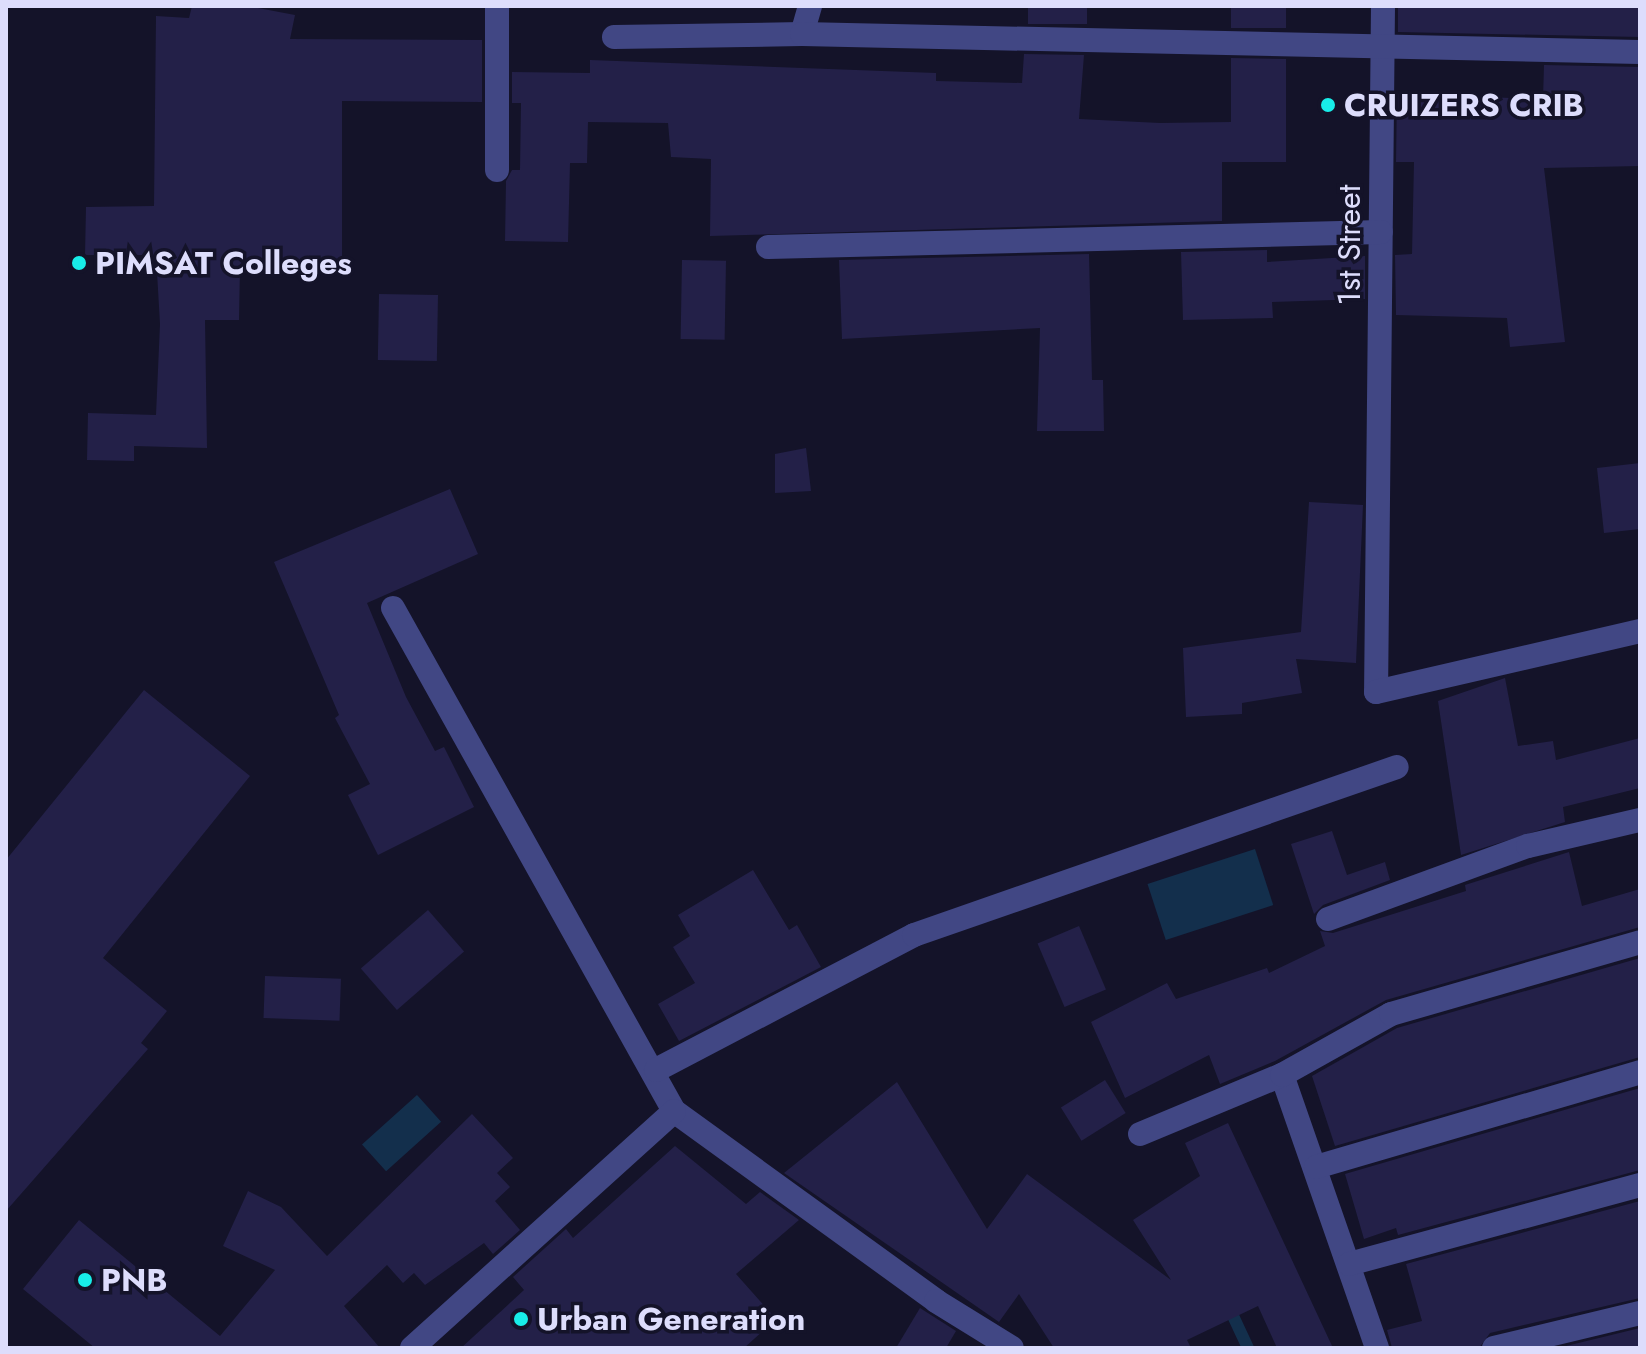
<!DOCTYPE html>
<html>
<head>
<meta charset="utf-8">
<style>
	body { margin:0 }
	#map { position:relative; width:1646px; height:1354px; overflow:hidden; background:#141329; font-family:Jost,sans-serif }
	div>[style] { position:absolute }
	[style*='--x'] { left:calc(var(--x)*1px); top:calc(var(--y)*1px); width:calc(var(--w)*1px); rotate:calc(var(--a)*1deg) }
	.water>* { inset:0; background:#132f4c; transform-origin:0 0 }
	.stream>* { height:12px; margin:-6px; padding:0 6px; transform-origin:6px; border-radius:6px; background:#132f4c }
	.building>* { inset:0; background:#232048; transform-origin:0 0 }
	.minor>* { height:24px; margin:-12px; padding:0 12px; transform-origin:12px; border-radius:12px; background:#414784 }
	.dots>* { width:22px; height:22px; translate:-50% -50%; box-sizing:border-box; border:4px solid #141329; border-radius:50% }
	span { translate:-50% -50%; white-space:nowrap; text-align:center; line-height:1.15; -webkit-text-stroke:7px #141329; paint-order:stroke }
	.poi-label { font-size:32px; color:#ddddfc; font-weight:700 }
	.left { translate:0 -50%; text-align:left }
	.street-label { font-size:32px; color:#ddddfc }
	.frame { position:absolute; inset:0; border:8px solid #ddddfc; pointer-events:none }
</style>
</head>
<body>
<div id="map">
	<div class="water">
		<i style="left:1255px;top:849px;width:59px;height:113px;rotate:72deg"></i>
		<i style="left:417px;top:1095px;width:36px;height:74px;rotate:48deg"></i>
	</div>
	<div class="stream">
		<i style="--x:1227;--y:1303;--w:50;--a:65"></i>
	</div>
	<div class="building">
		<i style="clip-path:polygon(192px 6px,248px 6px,295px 15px,290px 39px,482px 40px,482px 102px,342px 101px,342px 270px,240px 266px,239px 320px,205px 320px,207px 448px,134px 446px,134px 461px,87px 460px,88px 413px,156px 415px,160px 324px,156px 255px,85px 255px,86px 207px,154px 206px,156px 16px,189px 18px)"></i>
		<i style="left:1028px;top:6px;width:59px;height:18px"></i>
		<i style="left:1231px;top:6px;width:55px;height:22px"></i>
		<i style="clip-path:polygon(1398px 6px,1639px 6px,1640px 37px,1398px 32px)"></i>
		<i style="clip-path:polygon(1024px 54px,1084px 55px,1079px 119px,1160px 123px,1231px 122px,1231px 58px,1286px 59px,1286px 162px,1222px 162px,1222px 221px,710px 236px,711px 159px,671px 157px,668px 123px,588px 122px,587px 163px,570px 163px,568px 242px,505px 241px,506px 181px,512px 170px,520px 170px,521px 103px,512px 103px,512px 72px,590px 73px,590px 60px,936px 73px,936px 81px,1022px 83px)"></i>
		<i style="clip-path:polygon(1544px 65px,1640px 67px,1640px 166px,1544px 168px,1565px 342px,1510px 347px,1507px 318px,1396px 315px,1395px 255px,1412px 254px,1414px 162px,1396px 162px,1397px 94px,1543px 99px)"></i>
		<i style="clip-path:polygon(1267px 250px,1267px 262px,1365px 256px,1365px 299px,1272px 302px,1273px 318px,1183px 320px,1181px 252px)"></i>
		<i style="clip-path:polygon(1089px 254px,1092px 380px,1103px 380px,1104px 431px,1037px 431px,1040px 328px,842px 339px,839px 260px)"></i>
		<i style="left:682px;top:260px;width:44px;height:79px;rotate:1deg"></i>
		<i style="left:379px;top:294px;width:59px;height:66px;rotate:1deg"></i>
		<i style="clip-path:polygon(806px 448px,811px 491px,775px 493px,775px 454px)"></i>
		<i style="clip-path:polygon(1640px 463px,1640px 529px,1604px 533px,1597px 468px)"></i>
		<i style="clip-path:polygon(450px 489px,478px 554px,367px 603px,406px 697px,435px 751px,444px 747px,474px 807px,378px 855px,348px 795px,370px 784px,335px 718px,339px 715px,274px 562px)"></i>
		<i style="clip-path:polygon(1309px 502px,1363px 505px,1356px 663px,1296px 659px,1302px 693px,1242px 703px,1242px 714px,1186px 717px,1183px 648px,1301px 632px)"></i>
		<i style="clip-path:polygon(1505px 678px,1518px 746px,1553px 741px,1556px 760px,1640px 738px,1640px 788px,1563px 807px,1565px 822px,1461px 855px,1438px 701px)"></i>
		<i style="clip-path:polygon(144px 690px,250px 776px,103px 958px,167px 1011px,141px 1043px,148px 1049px,6px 1211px,6px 860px)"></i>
		<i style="clip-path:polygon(1332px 831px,1347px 875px,1385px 862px,1390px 880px,1323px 905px,1314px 914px,1291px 844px)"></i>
		<i style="clip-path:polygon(1569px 852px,1582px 906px,1640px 889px,1640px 927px,1386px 1000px,1275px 1061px,1220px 1084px,1209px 1055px,1125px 1098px,1091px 1022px,1167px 983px,1176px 999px,1267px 968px,1269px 973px,1325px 946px,1320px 931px,1333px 933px,1466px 891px,1465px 885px)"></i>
		<i style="clip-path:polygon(753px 870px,789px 930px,797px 925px,821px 967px,679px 1041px,658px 1004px,695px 983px,673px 947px,690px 936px,678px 915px)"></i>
		<i style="left:428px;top:910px;width:55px;height:89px;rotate:49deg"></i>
		<i style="left:1079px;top:926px;width:69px;height:45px;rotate:67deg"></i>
		<i style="clip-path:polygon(1640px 958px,1640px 1057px,1335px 1146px,1312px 1076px,1397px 1028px)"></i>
		<i style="left:265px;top:976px;width:76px;height:42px;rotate:2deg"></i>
		<i style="left:1105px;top:1080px;width:39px;height:52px;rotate:58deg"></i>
		<i style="clip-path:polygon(897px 1082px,987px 1229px,1027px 1174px,1171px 1280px,1133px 1220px,1200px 1176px,1185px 1143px,1228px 1123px,1333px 1348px,1277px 1348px,1258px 1306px,1187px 1340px,1191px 1348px,1054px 1348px,1019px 1294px,999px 1322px,784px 1173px)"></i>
		<i style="clip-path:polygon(1640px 1088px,1640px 1170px,1398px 1235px,1396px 1228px,1364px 1239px,1345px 1174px)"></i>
		<i style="clip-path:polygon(472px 1114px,513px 1158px,497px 1173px,510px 1187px,495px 1201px,520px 1230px,493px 1254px,484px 1243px,425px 1285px,414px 1273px,403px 1283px,387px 1265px,344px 1306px,380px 1348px,95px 1348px,23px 1289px,79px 1220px,220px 1336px,275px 1270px,223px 1246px,248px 1191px,281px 1207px,327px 1256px)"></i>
		<i style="clip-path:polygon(675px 1146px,746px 1204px,760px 1192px,799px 1220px,736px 1274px,776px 1319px,744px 1348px,461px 1348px,524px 1290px,513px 1277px,566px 1229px,573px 1238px)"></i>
		<i style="clip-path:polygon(1640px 1201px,1640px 1298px,1490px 1333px,1479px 1348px,1392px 1348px,1387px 1330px,1422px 1321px,1406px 1264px)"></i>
		<i style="clip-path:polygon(920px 1308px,956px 1331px,946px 1348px,896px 1348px)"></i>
		<i style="clip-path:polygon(1640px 1328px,1640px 1348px,1558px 1348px)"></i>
	</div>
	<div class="minor">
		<i style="--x:497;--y:6;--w:164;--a:90"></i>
		<i style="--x:1383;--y:6;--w:686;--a:90.58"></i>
		<i style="--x:1376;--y:692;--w:271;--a:-13"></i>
		<i style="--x:802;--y:34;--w:29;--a:-74"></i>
		<i style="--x:614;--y:37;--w:188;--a:-0.9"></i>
		<i style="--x:802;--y:34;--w:838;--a:1.23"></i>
		<i style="--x:768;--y:247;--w:613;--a:-1.4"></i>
		<i style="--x:393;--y:608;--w:576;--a:60.81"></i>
		<i style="--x:674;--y:1111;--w:324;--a:35.9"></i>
		<i style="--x:936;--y:1301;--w:89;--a:31.7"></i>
		<i style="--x:1328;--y:919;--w:213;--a:-20.1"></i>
		<i style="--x:1528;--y:846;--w:115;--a:-13.1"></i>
		<i style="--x:656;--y:1070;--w:291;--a:-27.6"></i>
		<i style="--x:914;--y:935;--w:511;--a:-19.18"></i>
		<i style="--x:1282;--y:1075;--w:289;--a:70.8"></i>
		<i style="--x:1140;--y:1134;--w:154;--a:-22.6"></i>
		<i style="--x:1282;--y:1075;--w:125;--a:-29.2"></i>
		<i style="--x:1391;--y:1014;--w:259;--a:-16.1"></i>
		<i style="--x:1316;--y:1167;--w:338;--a:-16.3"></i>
		<i style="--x:1349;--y:1264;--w:302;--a:-15.2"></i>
		<i style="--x:412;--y:1348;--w:353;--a:-42.1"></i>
		<i style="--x:1494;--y:1348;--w:150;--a:-13.5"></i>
	</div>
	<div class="dots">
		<i style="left:1328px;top:105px;background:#18ede9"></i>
		<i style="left:79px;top:263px;background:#18ede9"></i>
		<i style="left:85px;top:1280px;background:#18ede9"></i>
		<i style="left:521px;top:1319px;background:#18ede9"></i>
	</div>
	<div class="poi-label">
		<span class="left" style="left:1344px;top:105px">CRUIZERS CRIB</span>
		<span class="left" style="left:95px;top:263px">PIMSAT Colleges</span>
		<span class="left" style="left:101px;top:1280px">PNB</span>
		<span class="left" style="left:537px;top:1319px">Urban Generation</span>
	</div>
	<div class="street-label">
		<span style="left:1349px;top:245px;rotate:-90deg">1st Street</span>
	</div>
	<div class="frame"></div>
</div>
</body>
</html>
